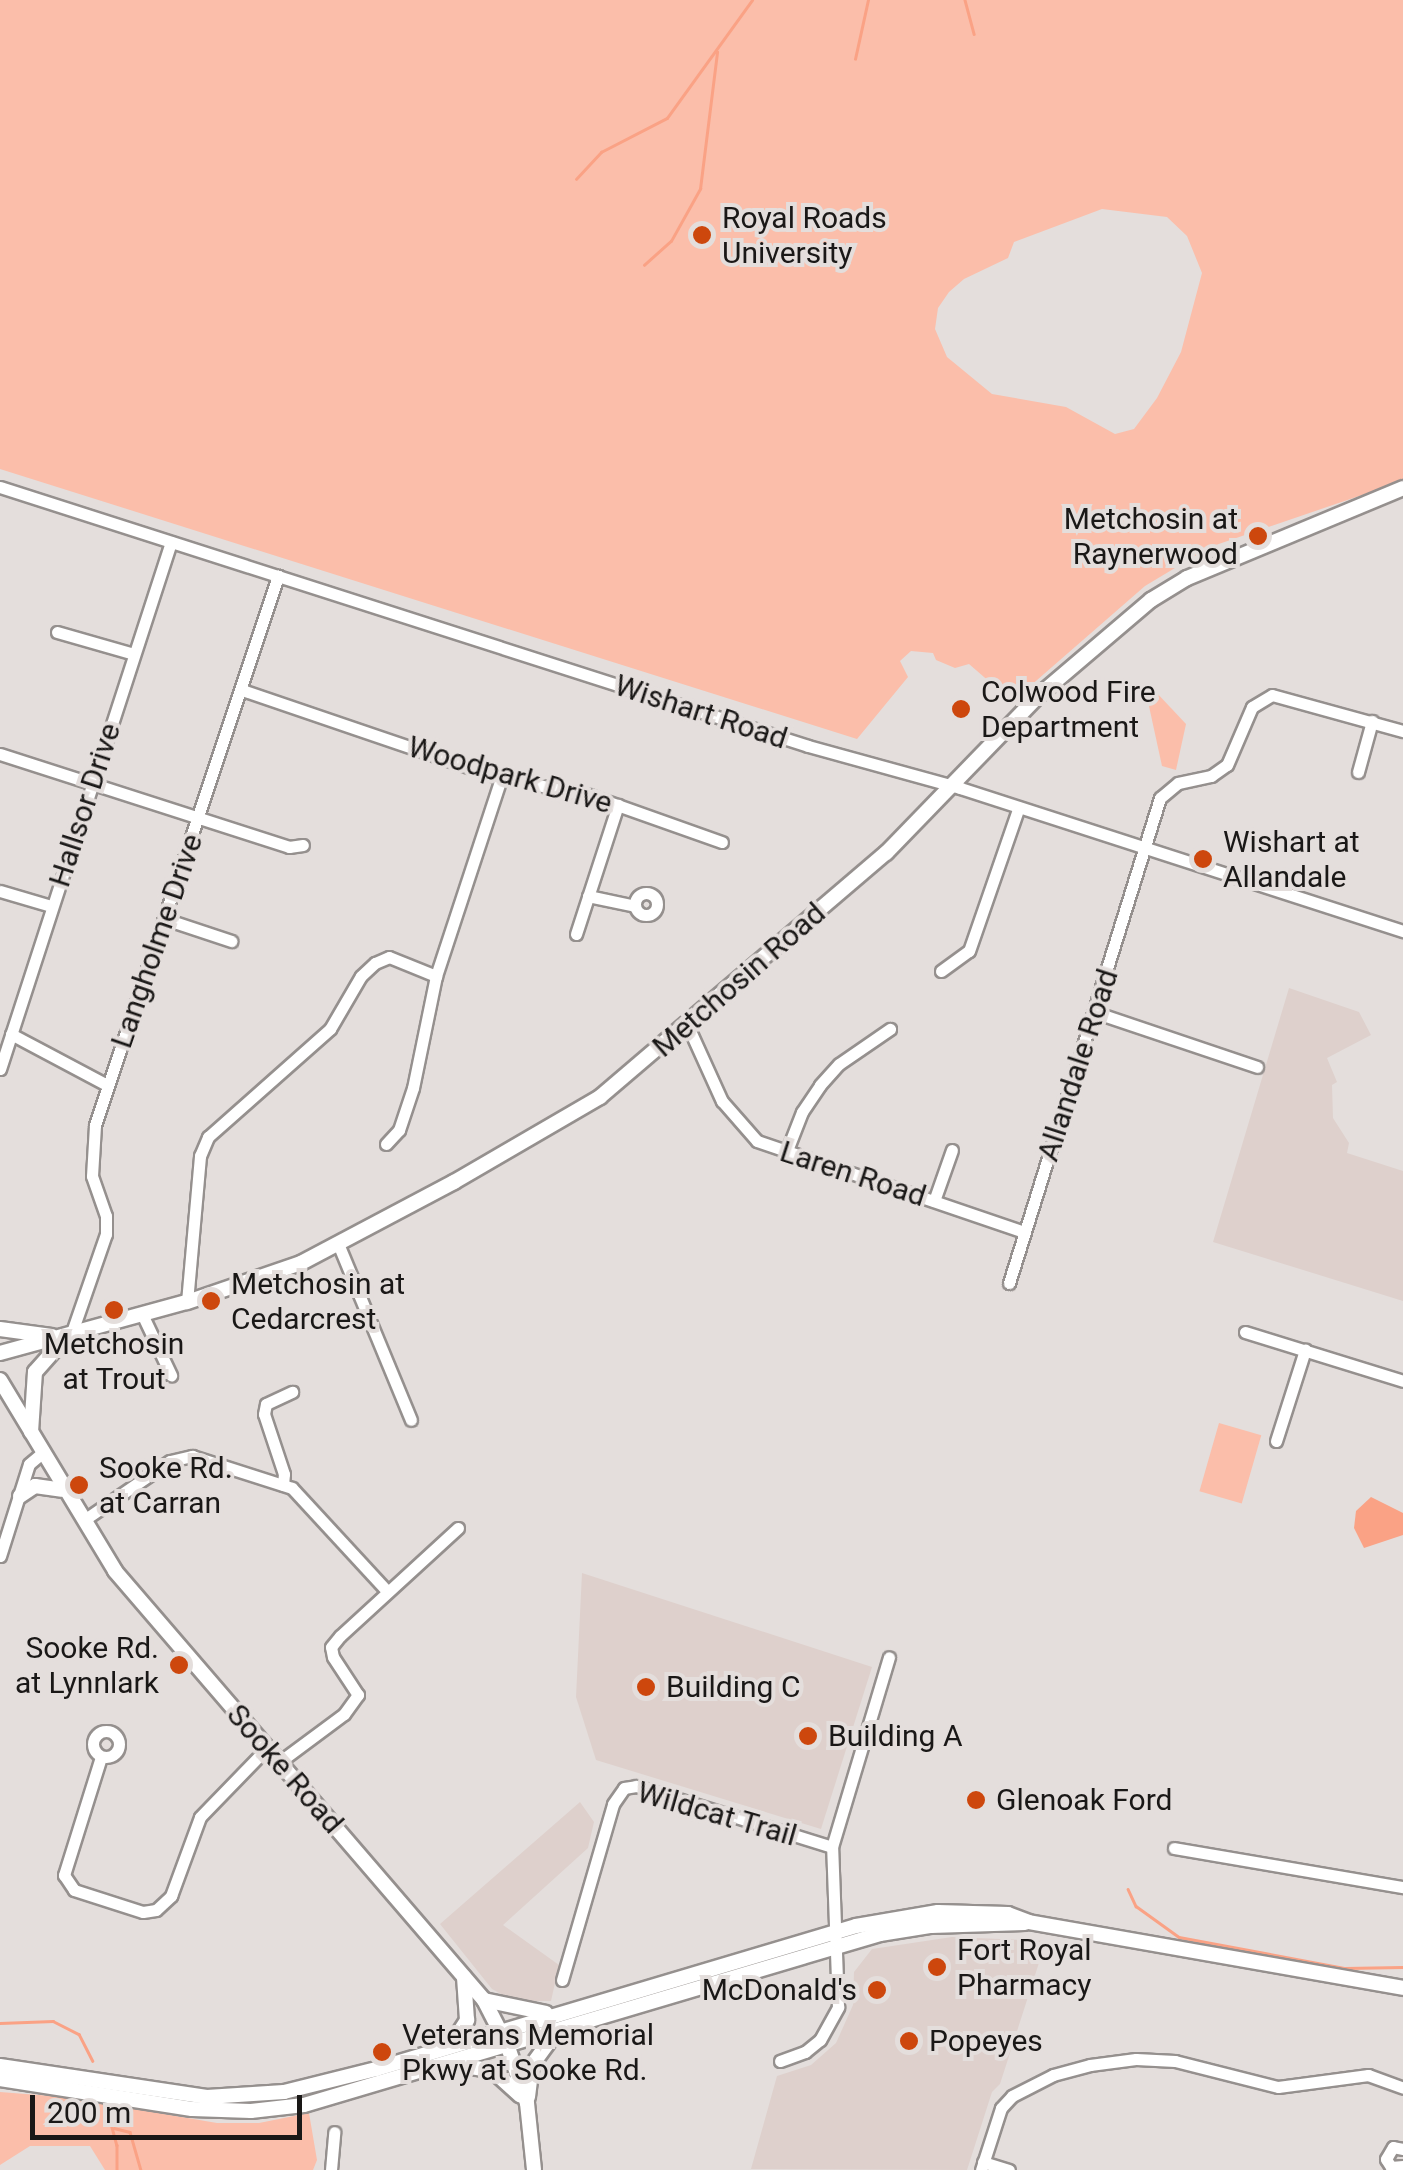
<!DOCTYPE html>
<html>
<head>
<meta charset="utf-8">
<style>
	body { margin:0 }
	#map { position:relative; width:1403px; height:2170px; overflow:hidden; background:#e4dedc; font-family:Roboto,sans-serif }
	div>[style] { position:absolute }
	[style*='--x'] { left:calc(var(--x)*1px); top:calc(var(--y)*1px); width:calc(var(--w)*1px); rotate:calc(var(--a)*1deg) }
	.built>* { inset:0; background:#ded0cc }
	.green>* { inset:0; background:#fbbeaa; transform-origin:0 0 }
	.water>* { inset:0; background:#faa285 }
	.stream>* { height:2.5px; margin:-1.25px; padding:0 1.25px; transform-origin:1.25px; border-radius:1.25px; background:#faa285 }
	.roads { filter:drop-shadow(2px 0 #95908e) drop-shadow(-2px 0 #95908e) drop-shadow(0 2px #95908e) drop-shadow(0 -2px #95908e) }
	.minor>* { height:11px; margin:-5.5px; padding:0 5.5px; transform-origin:5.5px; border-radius:5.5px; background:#fff }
	.minor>.ring { margin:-5.5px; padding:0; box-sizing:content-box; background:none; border:11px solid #fff; border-radius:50% }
	.major>* { height:14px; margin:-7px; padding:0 7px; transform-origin:7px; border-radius:7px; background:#fff }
	.dots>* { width:28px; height:28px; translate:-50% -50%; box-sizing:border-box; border:5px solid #e4dedc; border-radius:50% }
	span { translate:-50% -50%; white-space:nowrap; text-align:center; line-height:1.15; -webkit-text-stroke:8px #e4dedc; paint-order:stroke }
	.poi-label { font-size:30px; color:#1a1817 }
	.left { translate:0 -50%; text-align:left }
	.right { translate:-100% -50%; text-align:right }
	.street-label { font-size:30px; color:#1a1817 }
	.scale { position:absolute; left:30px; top:2095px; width:272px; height:45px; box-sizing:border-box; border:5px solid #1a1817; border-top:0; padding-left:12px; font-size:30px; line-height:35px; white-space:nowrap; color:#1a1817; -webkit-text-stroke:8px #e4dedc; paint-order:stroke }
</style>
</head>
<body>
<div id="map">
	<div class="built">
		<i style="clip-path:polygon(1289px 988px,1359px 1012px,1371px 1035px,1327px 1058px,1337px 1082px,1332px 1085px,1333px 1118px,1349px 1143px,1347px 1153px,1403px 1171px,1403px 1301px,1213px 1242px)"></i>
		<i style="clip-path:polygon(582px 1573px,872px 1667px,821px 1829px,596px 1760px,576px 1697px)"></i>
		<i style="clip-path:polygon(580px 1802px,594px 1822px,588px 1848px,503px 1925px,559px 1965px,551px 2001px,514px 2001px,492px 1989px,440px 1924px)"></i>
		<i style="clip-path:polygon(952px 1937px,1046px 1941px,1000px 2084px,992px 2092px,967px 2170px,751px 2169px,777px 2076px,811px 2065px,836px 2043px,853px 2005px,854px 1972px,872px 1949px)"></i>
	</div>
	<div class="green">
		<i style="clip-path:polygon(evenodd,0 0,1403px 0,1403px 481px,1210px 547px,1145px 586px,1021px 694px,999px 690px,969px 664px,955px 668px,936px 660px,933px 653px,911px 651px,900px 661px,908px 677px,857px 739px,0 469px,0 0,1102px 209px,1167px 217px,1187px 236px,1202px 273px,1181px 352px,1157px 398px,1134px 429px,1115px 434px,1066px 407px,992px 394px,947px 357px,935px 329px,938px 308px,949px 292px,964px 279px,1008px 258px,1014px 242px,1102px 209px)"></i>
		<i style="clip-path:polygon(1155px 691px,1186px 724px,1176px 770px,1162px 766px,1147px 697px)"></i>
		<i style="left:1219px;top:1423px;width:44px;height:71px;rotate:16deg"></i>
		<i style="clip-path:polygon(0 2092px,64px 2097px,217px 2123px,259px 2123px,309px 2113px,317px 2160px,313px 2170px,105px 2170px,90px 2146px,30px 2146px,0 2165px)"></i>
	</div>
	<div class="water">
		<i style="clip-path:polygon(1371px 1497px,1403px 1513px,1403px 1535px,1364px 1548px,1354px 1528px,1356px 1511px)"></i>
	</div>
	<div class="stream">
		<i style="--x:965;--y:0;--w:35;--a:75"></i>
		<i style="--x:855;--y:59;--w:60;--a:-77.6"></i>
		<i style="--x:576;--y:179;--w:37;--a:-47"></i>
		<i style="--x:601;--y:152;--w:74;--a:-27.3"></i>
		<i style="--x:667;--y:118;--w:145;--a:-54.2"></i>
		<i style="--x:644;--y:265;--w:36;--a:-42"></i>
		<i style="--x:671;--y:241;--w:60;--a:-60.9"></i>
		<i style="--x:700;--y:189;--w:138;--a:-82.9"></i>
		<i style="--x:1128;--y:1889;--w:19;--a:65"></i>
		<i style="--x:1136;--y:1906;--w:53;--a:35.8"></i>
		<i style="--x:1179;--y:1937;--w:169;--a:10.6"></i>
		<i style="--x:1345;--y:1968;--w:58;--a:-1"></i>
		<i style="--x:0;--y:2023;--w:53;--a:-2.2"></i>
		<i style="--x:53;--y:2021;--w:29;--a:27"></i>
		<i style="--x:79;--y:2034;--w:30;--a:63"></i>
		<i style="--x:109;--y:2116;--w:30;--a:75"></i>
		<i style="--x:117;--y:2145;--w:25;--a:90"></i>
		<i style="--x:114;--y:2128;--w:16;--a:14"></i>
		<i style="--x:130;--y:2132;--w:40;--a:74"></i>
	</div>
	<div class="roads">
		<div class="minor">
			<i style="--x:0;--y:487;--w:848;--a:17.77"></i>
			<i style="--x:808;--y:746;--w:158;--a:15.4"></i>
			<i style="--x:960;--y:788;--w:466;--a:17.9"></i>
			<i style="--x:57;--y:632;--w:80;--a:15.9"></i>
			<i style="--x:242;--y:690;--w:274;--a:18.8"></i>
			<i style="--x:501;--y:778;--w:90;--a:10.9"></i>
			<i style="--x:589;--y:795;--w:141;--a:19.5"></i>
			<i style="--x:0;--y:754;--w:304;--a:17.8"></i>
			<i style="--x:289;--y:847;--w:14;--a:-8"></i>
			<i style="--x:1358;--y:772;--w:53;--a:-74.6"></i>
			<i style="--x:0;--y:891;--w:53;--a:16.4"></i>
			<i class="ring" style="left:635px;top:893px;width:11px;height:11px"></i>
			<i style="--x:588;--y:896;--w:48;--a:12"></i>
			<i style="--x:165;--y:919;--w:70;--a:18.4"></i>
			<i style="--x:576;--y:934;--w:136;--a:-72"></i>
			<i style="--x:941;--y:971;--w:34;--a:-36"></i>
			<i style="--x:969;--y:951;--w:152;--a:-70.9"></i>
			<i style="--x:1094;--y:1012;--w:172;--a:18.6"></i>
			<i style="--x:687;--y:1024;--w:85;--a:65.6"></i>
			<i style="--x:722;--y:1101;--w:53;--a:48.8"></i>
			<i style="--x:757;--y:1141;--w:283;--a:18.8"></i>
			<i style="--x:11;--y:1034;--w:109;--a:28"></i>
			<i style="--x:0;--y:1069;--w:554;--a:-72.02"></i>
			<i style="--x:386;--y:1144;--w:19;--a:-47"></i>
			<i style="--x:399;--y:1130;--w:44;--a:-71.6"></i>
			<i style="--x:413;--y:1088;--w:114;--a:-78.4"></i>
			<i style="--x:436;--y:976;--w:208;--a:-71.8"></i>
			<i style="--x:786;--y:1153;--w:44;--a:-68.7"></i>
			<i style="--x:802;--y:1112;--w:32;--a:-56"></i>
			<i style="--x:820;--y:1085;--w:28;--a:-48"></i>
			<i style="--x:839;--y:1064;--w:62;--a:-34.5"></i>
			<i style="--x:934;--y:1201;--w:54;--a:-70.6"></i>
			<i style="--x:339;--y:1246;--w:188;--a:67.5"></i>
			<i style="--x:1009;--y:1283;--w:508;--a:-72.71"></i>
			<i style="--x:1160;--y:798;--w:23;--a:-40"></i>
			<i style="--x:1178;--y:783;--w:34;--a:-12"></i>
			<i style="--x:1211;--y:776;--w:19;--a:-35"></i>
			<i style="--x:1227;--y:765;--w:63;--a:-66.7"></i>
			<i style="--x:1252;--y:707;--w:23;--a:-31"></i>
			<i style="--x:1272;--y:695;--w:136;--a:15.4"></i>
			<i style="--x:187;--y:1302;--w:147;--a:-84.9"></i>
			<i style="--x:200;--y:1156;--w:21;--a:-67"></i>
			<i style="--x:208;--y:1137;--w:163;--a:-41.5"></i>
			<i style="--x:330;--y:1029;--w:61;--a:-59.7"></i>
			<i style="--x:361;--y:976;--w:19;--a:-43"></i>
			<i style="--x:375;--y:963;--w:15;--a:-23"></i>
			<i style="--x:389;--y:957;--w:51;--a:22"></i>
			<i style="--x:142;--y:1314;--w:68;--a:64.6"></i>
			<i style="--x:72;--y:1332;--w:104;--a:-70.9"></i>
			<i style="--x:106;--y:1234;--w:18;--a:-90"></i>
			<i style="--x:106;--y:1216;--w:42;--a:-109.3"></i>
			<i style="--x:92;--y:1176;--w:51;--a:-86.6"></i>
			<i style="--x:95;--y:1125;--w:579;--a:-71.57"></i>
			<i style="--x:1245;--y:1332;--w:165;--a:17.2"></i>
			<i style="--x:1276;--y:1441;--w:96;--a:-72.3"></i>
			<i style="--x:283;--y:1485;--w:11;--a:-85"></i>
			<i style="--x:284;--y:1474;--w:63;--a:-108.4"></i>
			<i style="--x:264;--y:1414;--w:10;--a:-79"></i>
			<i style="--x:266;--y:1404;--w:29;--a:-25"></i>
			<i style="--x:84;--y:1520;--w:104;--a:-34.5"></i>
			<i style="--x:170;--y:1461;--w:23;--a:-13"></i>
			<i style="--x:192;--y:1456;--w:105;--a:17.7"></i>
			<i style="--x:292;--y:1488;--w:139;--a:47.3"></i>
			<i style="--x:0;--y:1556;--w:96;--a:-72.5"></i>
			<i style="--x:29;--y:1464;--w:16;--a:-40"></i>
			<i class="ring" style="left:93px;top:1731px;width:15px;height:15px"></i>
			<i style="--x:101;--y:1757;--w:124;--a:107.4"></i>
			<i style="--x:64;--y:1875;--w:18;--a:56"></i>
			<i style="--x:74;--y:1890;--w:72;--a:17.7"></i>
			<i style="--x:143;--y:1912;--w:13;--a:-9"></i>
			<i style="--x:156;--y:1910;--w:21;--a:-43"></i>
			<i style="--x:171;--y:1896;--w:84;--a:-69.8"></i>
			<i style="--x:200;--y:1817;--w:93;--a:-45.9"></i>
			<i style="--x:278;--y:1763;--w:82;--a:-36.6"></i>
			<i style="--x:344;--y:1714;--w:24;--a:-54"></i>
			<i style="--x:358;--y:1695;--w:45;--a:-123.3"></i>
			<i style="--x:333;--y:1657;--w:10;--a:-101"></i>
			<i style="--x:331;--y:1647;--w:14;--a:-51"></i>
			<i style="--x:340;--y:1636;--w:160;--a:-42.5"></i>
			<i style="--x:1174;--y:1848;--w:232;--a:9.7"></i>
			<i style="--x:562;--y:1980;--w:183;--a:-73.8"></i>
			<i style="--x:613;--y:1804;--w:19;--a:-55"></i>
			<i style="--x:624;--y:1788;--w:12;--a:-9"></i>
			<i style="--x:636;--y:1786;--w:205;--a:17.3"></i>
			<i style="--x:780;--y:2061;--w:27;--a:-20"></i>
			<i style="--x:805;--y:2052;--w:19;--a:-39"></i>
			<i style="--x:820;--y:2040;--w:38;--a:-61"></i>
			<i style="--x:838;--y:2007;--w:160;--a:-92.1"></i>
			<i style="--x:832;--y:1847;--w:198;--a:-73.3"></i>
			<i style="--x:1403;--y:2149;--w:10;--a:-169"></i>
			<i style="--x:1393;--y:2147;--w:14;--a:120"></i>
			<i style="--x:1386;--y:2159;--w:9;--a:58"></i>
			<i style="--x:1391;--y:2167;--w:12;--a:-5"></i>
			<i style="--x:983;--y:2162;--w:27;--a:17"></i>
			<i style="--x:331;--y:2170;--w:38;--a:-85"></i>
			<i style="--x:981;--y:2170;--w:65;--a:-72.1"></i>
			<i style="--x:1001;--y:2108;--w:16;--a:-47"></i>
			<i style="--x:1012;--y:2096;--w:46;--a:-27.1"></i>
			<i style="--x:1053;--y:2075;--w:38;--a:-15"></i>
			<i style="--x:1090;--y:2065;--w:46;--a:-7.4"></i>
			<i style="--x:1136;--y:2059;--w:39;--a:3"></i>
			<i style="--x:1175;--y:2061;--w:106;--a:14.2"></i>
			<i style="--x:1278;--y:2087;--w:91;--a:-7.6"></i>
			<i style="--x:1368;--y:2075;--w:37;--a:20"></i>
		</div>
		<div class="major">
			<i style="--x:0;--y:1329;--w:52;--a:7.7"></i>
			<i style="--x:0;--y:1353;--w:194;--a:-15.3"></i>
			<i style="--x:187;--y:1302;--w:120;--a:-18.9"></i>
			<i style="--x:301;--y:1263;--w:173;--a:-27.9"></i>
			<i style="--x:454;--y:1182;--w:169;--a:-30.2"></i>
			<i style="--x:600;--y:1097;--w:376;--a:-40.5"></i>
			<i style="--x:886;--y:853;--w:217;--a:-45.9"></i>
			<i style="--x:1037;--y:697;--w:150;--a:-40.4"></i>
			<i style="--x:1151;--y:600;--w:42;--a:-31.4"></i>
			<i style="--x:1187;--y:578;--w:234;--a:-22.6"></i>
			<i style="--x:0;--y:1380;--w:223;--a:58.9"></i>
			<i style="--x:115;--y:1571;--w:566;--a:49.3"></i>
			<i style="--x:484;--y:2000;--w:53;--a:62.9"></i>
			<i style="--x:508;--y:2047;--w:59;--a:71.3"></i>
			<i style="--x:527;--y:2103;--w:67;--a:84"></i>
			<i style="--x:31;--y:1432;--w:60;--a:-86.2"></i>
			<i style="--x:35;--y:1372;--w:48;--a:-48.4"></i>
			<i style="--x:20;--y:1496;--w:18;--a:-34"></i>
			<i style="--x:35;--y:1486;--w:27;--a:8"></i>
			<i style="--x:484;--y:2000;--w:63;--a:11.8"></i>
			<i style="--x:451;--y:2045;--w:30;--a:-57"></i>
			<i style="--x:467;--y:2020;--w:43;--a:-94"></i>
			<i style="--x:0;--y:2066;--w:209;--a:8.5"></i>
			<i style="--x:207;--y:2097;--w:77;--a:-3.7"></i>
			<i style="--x:284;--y:2092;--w:95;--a:-14"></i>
			<i style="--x:376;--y:2069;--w:501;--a:-16.59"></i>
			<i style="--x:856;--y:1926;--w:83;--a:-9.7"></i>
			<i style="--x:938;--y:1912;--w:70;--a:1.6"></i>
			<i style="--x:1008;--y:1914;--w:22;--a:21"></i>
			<i style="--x:1029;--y:1922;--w:380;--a:10"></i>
			<i style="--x:462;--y:2066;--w:30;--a:8"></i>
			<i style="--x:492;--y:2070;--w:38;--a:42"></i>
			<i style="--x:0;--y:2079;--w:194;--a:8.9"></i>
			<i style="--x:192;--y:2109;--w:59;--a:1.9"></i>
			<i style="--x:251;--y:2111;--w:53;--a:-6.5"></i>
			<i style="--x:304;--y:2105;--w:601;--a:-16.53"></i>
			<i style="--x:880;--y:1934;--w:52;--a:-8.9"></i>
			<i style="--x:931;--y:1926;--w:94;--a:-1.8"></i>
			<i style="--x:528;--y:2097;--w:32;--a:-83"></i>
			<i style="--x:532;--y:2065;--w:41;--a:-54"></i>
		</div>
	</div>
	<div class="dots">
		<i style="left:702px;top:235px;background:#cd470d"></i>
		<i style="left:1258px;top:536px;background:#cd470d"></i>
		<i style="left:961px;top:709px;background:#cd470d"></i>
		<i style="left:1203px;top:859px;background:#cd470d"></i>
		<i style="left:211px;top:1301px;background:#cd470d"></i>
		<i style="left:114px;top:1310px;background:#cd470d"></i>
		<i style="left:79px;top:1485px;background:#cd470d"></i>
		<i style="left:179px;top:1665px;background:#cd470d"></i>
		<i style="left:646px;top:1687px;background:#cd470d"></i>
		<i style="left:808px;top:1736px;background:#cd470d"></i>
		<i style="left:976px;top:1800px;background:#cd470d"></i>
		<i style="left:937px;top:1967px;background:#cd470d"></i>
		<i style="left:877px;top:1990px;background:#cd470d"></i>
		<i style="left:909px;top:2041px;background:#cd470d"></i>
		<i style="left:382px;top:2052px;background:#cd470d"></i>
	</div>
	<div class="poi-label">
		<span class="left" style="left:722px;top:235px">Royal Roads<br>University</span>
		<span class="right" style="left:1238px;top:536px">Metchosin at<br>Raynerwood</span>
		<span class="left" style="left:981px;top:709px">Colwood Fire<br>Department</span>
		<span class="left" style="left:1223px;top:859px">Wishart at<br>Allandale</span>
		<span class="left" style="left:231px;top:1301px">Metchosin at<br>Cedarcrest</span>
		<span style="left:114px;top:1361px">Metchosin<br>at Trout</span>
		<span class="left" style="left:99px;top:1485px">Sooke Rd.<br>at Carran</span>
		<span class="right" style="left:159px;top:1665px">Sooke Rd.<br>at Lynnlark</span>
		<span class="left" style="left:666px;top:1687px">Building C</span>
		<span class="left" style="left:828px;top:1736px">Building A</span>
		<span class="left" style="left:996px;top:1800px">Glenoak Ford</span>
		<span class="left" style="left:957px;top:1967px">Fort Royal<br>Pharmacy</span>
		<span class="right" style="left:857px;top:1990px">McDonald's</span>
		<span class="left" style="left:402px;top:2052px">Veterans Memorial<br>Pkwy at Sooke Rd.</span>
		<span class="left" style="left:929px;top:2041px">Popeyes</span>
	</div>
	<div class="street-label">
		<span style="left:701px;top:712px;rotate:18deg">Wishart Road</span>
		<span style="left:510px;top:775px;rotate:16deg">Woodpark Drive</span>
		<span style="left:85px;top:805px;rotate:-72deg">Hallsor Drive</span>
		<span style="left:157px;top:941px;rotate:-71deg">Langholme Drive</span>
		<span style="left:739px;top:980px;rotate:-41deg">Metchosin Road</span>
		<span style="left:1078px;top:1065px;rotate:-72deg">Allandale Road</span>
		<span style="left:853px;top:1174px;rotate:18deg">Laren Road</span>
		<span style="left:285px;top:1769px;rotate:49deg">Sooke Road</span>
		<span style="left:717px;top:1814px;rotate:16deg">Wildcat Trail</span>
	</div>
	<div class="scale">200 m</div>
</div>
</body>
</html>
